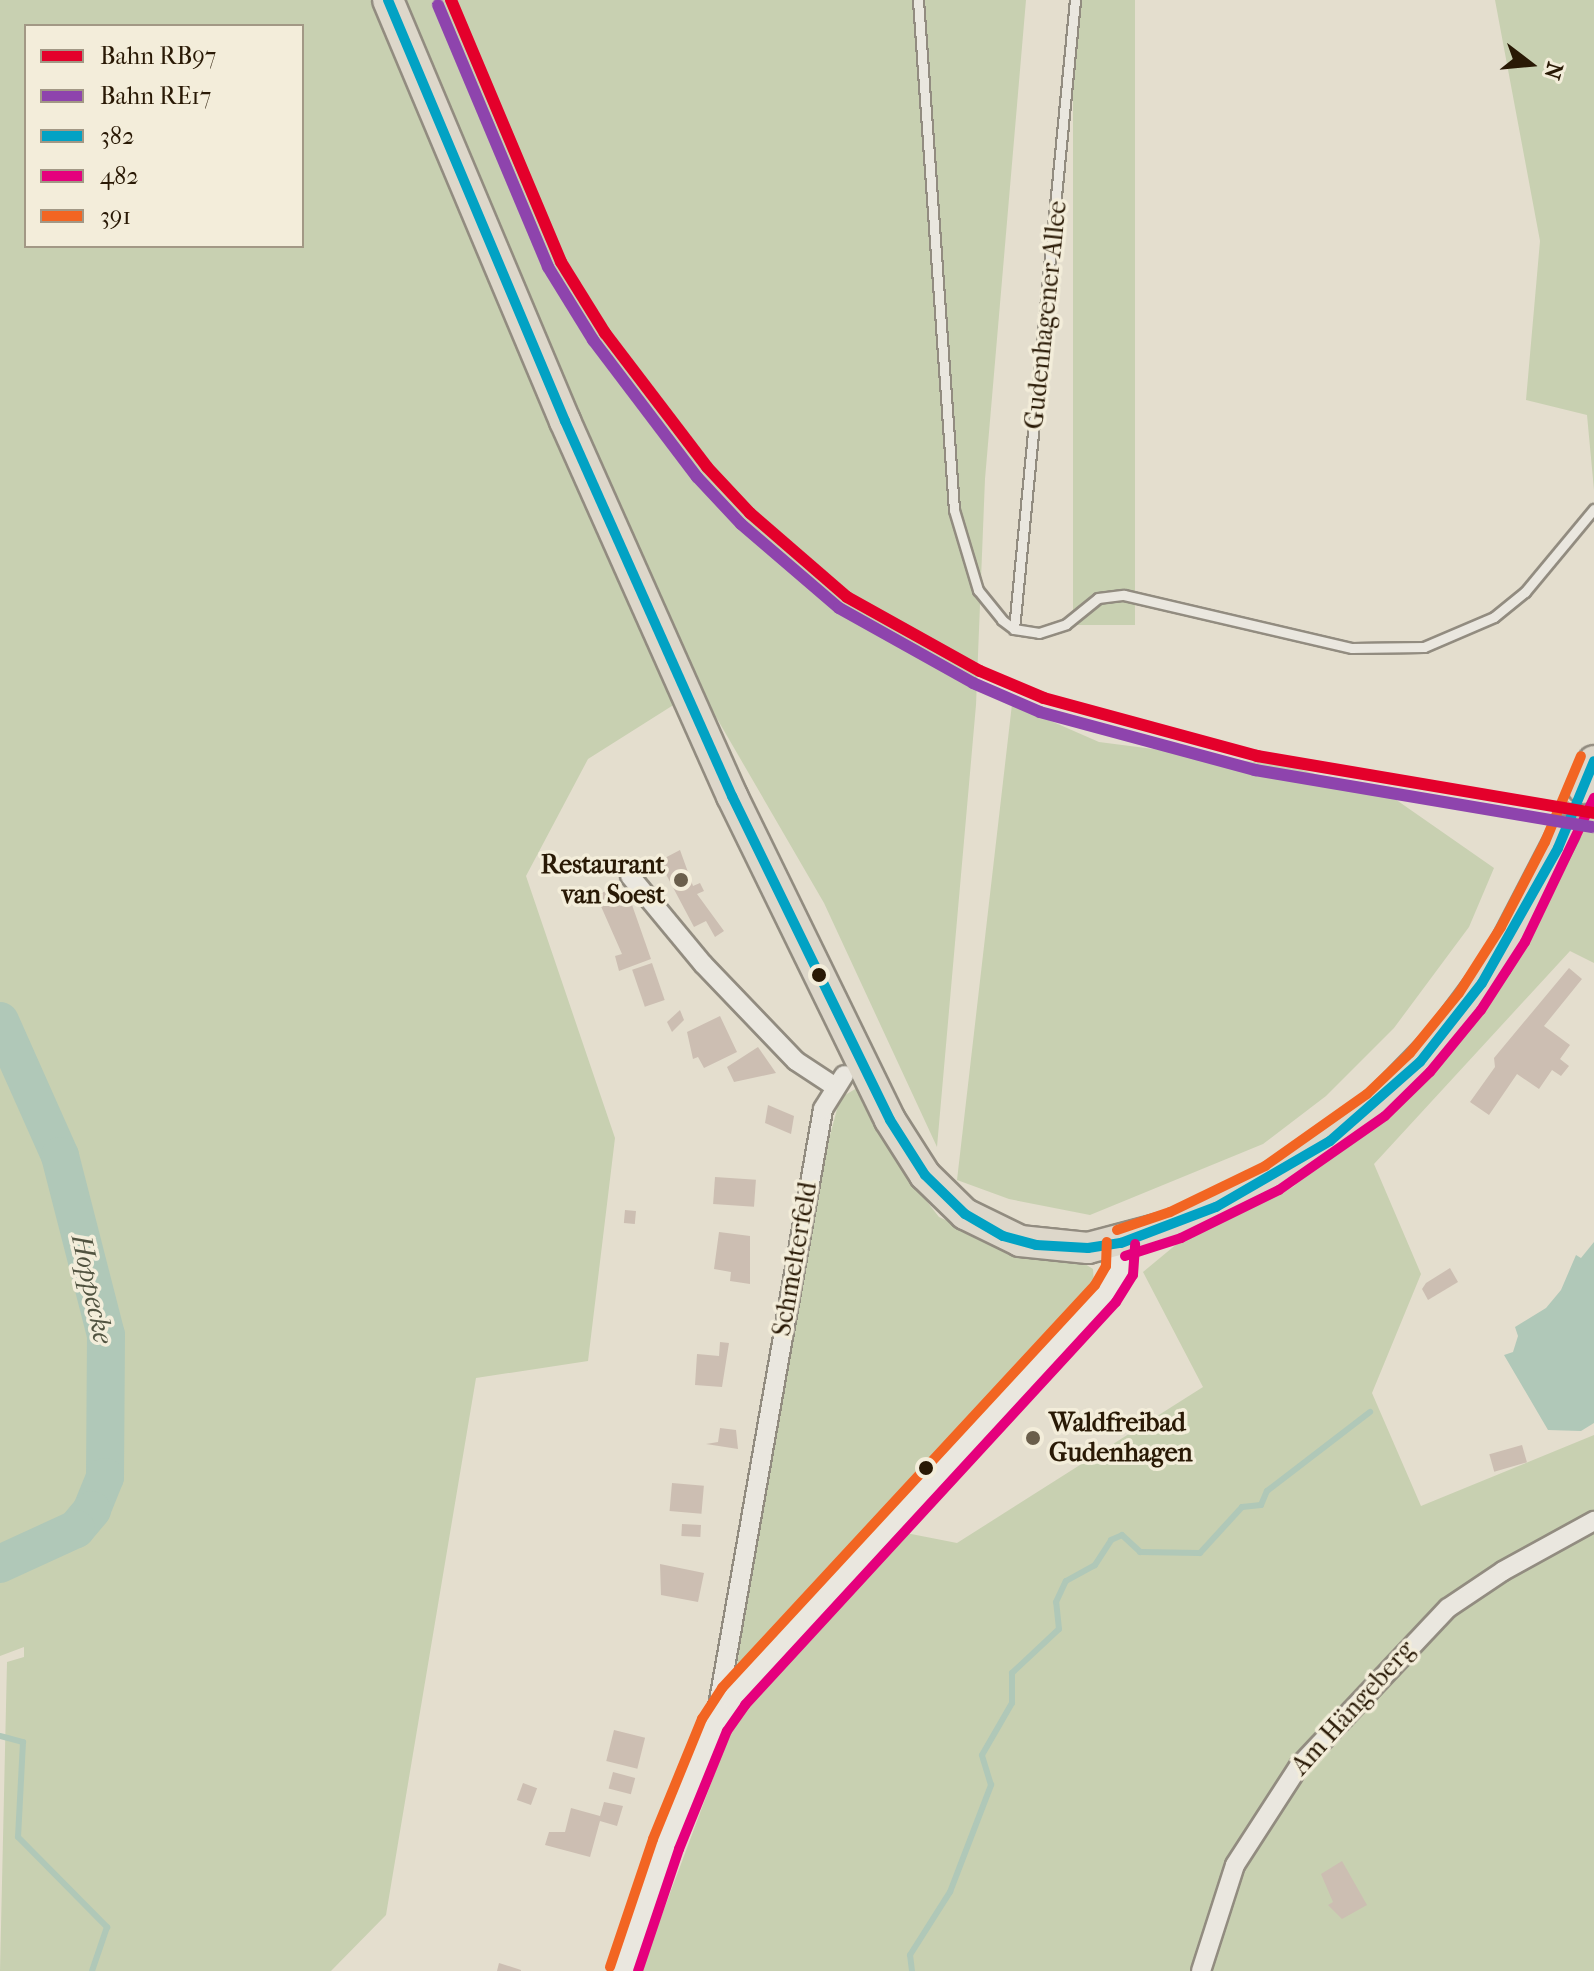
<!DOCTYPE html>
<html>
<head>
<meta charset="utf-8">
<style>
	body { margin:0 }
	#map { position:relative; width:1594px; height:1971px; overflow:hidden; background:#e4dece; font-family:"IM FELL French Canon",serif }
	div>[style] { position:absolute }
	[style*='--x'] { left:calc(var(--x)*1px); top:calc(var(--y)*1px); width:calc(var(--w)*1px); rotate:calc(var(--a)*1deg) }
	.green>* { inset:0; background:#c8d0b1; transform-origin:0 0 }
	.water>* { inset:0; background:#b0c8b8 }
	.stream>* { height:6px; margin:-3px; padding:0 3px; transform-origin:3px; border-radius:3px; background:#b0c8b8 }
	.river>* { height:38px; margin:-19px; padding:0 19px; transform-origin:19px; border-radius:19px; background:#b0c8b8 }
	.building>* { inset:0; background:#ccbeb2; transform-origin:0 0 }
	.primary-tunnel>* { height:30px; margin-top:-15px; transform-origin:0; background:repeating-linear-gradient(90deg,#bfb7a6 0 30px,transparent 0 45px) }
	.roads { filter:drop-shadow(2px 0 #928c80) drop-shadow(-2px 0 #928c80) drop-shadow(0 2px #928c80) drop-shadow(0 -2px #928c80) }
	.lane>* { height:9px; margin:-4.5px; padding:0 4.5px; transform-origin:4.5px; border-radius:4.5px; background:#eae7df }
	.street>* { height:18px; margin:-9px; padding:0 9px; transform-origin:9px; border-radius:9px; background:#eae7df }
	.secondary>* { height:26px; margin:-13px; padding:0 13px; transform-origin:13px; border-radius:13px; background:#eae7df }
	.primary>* { height:30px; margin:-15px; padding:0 15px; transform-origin:15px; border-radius:15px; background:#ddd7ca }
	.bus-1>* { height:10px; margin:-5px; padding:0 5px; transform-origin:5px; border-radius:5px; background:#02a2c4 }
	.bus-2>* { height:10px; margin:-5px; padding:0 5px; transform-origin:5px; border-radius:5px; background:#e5007d }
	.bus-3>* { height:10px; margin:-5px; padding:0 5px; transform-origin:5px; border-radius:5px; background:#f26522 }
	.rail-1>* { height:12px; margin:-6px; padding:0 6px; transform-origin:6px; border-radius:6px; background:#e4002b }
	.rail-2>* { height:12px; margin:-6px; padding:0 6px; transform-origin:6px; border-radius:6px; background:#8e44ad }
	.dots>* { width:22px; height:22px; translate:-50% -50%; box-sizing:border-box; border:4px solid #f3edda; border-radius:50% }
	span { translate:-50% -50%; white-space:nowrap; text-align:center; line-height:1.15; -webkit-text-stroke:7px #f3edda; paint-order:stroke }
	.street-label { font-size:26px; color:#291905 }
	.poi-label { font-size:26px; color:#291905; font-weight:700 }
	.right { translate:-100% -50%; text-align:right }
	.left { translate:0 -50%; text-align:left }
	.water-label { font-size:28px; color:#515340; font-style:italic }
	.legend { position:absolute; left:24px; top:24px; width:280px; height:224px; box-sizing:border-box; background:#f3edda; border:2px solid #a29885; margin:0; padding:10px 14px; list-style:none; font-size:24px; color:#291905 }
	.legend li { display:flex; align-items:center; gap:16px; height:40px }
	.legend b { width:40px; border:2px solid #a29885 }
	.north { position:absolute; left:1490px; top:24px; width:80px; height:80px; -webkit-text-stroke:6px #f3edda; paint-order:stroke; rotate:106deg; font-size:22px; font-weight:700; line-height:32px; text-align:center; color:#291905 }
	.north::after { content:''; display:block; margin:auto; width:28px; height:36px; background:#291905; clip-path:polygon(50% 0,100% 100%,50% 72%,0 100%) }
</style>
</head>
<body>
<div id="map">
	<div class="green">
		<i style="clip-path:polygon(evenodd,0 0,373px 0,675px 704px,588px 759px,526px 876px,615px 1138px,588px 1361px,476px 1378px,386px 1915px,331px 1971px,0 1971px,7px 1662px,24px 1657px,24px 1647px,0 1656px,0 0,26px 26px,302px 26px,302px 246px,26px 246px,26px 26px)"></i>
		<i style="clip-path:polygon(405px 0,1026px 0,985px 479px,976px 705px,937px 1147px,824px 903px,701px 691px,501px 245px)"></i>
		<i style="left:1073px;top:0;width:62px;height:625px"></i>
		<i style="clip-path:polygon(1495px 0,1594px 0,1594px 490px,1587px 415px,1526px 400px,1540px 241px)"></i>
		<i style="clip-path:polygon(1012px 704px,1099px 742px,1293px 767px,1395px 799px,1494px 868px,1469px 927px,1394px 1028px,1326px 1096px,1263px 1144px,1090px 1215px,1009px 1199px,957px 1180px)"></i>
		<i style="clip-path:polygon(1594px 789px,1594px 963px,1570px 951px,1374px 1164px,1421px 1274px,1372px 1393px,1421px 1506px,1594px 1435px,1594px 1971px,641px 1971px,737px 1714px,906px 1533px,957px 1543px,1203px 1387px,1143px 1272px,1184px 1238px,1293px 1187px,1436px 1068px,1562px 869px)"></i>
		<i style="clip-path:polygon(857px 1088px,896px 1162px,939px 1217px,1018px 1253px,1085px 1264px,1093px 1269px,1094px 1284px,1089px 1299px,736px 1672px,796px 1262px,840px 1098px)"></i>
	</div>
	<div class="water">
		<i style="clip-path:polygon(1594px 1242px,1594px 1423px,1581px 1431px,1548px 1430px,1504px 1355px,1513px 1352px,1518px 1336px,1515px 1327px,1546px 1308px,1561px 1290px,1576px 1255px,1581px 1258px)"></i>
	</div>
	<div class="stream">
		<i style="--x:0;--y:1736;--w:24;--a:15"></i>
		<i style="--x:23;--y:1742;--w:95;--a:93"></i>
		<i style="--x:18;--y:1837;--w:127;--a:45.3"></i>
		<i style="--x:107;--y:1927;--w:46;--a:108.8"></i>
		<i style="--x:912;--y:1971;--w:16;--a:-97"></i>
		<i style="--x:910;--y:1955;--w:75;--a:-57.6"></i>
		<i style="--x:950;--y:1892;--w:115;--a:-69"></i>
		<i style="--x:991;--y:1785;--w:31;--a:-107"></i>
		<i style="--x:982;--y:1755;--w:60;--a:-60"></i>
		<i style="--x:1012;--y:1703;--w:30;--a:-90"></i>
		<i style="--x:1012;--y:1673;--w:64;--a:-43.1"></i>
		<i style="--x:1059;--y:1629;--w:27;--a:-96"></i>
		<i style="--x:1056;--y:1602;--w:23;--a:-65"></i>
		<i style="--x:1066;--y:1581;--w:33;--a:-29"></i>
		<i style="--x:1095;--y:1565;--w:30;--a:-57"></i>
		<i style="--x:1111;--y:1540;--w:12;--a:-24"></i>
		<i style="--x:1122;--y:1535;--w:25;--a:43"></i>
		<i style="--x:1140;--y:1552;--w:60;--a:1"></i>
		<i style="--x:1200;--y:1553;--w:62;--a:-47.6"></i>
		<i style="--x:1242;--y:1507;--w:19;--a:-6"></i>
		<i style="--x:1261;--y:1505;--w:15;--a:-67"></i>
		<i style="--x:1267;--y:1491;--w:130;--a:-37.5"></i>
	</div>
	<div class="river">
		<i style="--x:0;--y:1021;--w:148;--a:66"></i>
		<i style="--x:60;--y:1156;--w:185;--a:75.6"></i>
		<i style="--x:106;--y:1335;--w:142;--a:90.4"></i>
		<i style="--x:105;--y:1477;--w:35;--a:112"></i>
		<i style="--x:92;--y:1510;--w:25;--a:130"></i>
		<i style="--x:76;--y:1529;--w:84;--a:155.3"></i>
	</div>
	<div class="building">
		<i style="clip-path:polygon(680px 850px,693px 886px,700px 883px,704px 891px,697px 894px,724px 931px,715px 937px,706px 921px,694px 927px,659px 861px)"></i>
		<i style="clip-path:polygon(614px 888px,620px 906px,631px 902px,651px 959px,619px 971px,615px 956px,622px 954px,596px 895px)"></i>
		<i style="left:652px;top:963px;width:39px;height:21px;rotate:71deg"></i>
		<i style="clip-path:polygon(1569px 968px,1582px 979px,1544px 1026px,1570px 1045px,1560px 1059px,1569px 1066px,1561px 1076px,1552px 1070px,1539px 1089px,1517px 1074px,1489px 1115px,1470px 1102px,1495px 1067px,1494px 1058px)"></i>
		<i style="clip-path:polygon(680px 1010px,684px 1020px,672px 1032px,667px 1022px)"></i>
		<i style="clip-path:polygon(720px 1016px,737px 1052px,704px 1068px,698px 1057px,693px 1059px,687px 1032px)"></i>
		<i style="clip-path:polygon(758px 1047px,776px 1073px,734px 1082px,727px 1067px)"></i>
		<i style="clip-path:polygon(768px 1105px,794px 1116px,791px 1134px,765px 1123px)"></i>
		<i style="left:715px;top:1177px;width:41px;height:27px;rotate:4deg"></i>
		<i style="left:625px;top:1210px;width:11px;height:13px;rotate:5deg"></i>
		<i style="clip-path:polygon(719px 1232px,750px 1236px,750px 1284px,730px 1281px,731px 1272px,714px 1269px)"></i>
		<i style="clip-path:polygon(1450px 1268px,1458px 1282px,1428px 1300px,1422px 1289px,1426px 1283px)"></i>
		<i style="clip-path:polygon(720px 1342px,729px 1343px,722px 1387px,695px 1385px,697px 1354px,719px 1356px)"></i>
		<i style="clip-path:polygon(720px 1428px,736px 1430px,738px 1449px,706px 1444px,718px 1442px)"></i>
		<i style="left:1522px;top:1445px;width:18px;height:34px;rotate:74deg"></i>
		<i style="left:672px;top:1483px;width:32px;height:28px;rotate:5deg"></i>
		<i style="left:682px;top:1524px;width:19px;height:12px;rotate:3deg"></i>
		<i style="clip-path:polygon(660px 1564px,704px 1573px,698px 1602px,661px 1595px)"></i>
		<i style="left:614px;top:1730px;width:32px;height:32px;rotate:14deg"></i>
		<i style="left:613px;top:1772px;width:23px;height:17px;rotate:15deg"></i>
		<i style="left:523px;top:1783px;width:15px;height:18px;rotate:20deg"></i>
		<i style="clip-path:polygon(604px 1802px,623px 1806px,617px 1826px,600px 1821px,590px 1857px,545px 1845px,549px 1832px,565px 1832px,571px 1808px,600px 1816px)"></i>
		<i style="clip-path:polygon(1342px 1861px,1367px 1905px,1342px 1919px,1328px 1905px,1333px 1902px,1321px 1874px)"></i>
		<i style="clip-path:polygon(499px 1963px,521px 1970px,521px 1971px,497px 1971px)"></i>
	</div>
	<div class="primary-tunnel">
		<i style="--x:1564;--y:832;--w:48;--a:-66.6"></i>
	</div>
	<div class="roads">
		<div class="lane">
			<i style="--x:918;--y:0;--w:511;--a:85.96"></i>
			<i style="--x:954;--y:510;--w:84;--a:73.3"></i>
			<i style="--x:978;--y:590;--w:38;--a:51"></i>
			<i style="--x:1002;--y:620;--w:15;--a:37"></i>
			<i style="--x:1014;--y:629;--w:25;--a:9"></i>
			<i style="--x:1039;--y:633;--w:28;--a:-18"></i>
			<i style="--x:1066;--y:624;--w:41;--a:-39.1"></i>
			<i style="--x:1098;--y:598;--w:26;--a:-7"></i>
			<i style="--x:1124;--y:595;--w:234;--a:13.1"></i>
			<i style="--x:1352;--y:648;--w:72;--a:-0.8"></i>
			<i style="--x:1424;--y:647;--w:76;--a:-23.2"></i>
			<i style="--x:1494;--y:617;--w:40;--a:-39"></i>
			<i style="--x:1525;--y:592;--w:108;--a:-50.3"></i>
			<i style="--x:1014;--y:629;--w:632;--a:-84.46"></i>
		</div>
		<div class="street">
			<i style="--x:630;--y:876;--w:114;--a:50.3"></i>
			<i style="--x:703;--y:964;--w:134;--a:46.2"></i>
			<i style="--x:796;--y:1061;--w:45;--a:33.3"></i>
			<i style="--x:716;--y:1718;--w:618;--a:-80.03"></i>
			<i style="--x:823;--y:1109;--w:40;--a:-58"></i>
			<i style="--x:1201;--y:1971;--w:111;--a:-72.2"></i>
			<i style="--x:1235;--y:1865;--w:118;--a:-57.1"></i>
			<i style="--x:1299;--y:1766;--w:217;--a:-46.7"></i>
			<i style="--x:1448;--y:1608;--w:66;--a:-33.9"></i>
			<i style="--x:1503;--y:1571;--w:104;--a:-28.8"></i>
		</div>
		<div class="secondary">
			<i style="--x:623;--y:1971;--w:134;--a:-71.3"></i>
			<i style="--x:666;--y:1844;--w:130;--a:-67.8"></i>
			<i style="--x:715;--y:1724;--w:34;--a:-56"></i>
			<i style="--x:734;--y:1696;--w:548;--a:-47.29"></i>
			<i style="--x:1106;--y:1293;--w:27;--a:-59"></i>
			<i style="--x:1120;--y:1270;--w:27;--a:-88"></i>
		</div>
		<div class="primary">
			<i style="--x:388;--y:0;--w:457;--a:67.2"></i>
			<i style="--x:565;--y:421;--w:411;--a:66"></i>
			<i style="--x:732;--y:796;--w:360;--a:64"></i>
			<i style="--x:890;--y:1120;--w:65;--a:57.5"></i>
			<i style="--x:925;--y:1175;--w:56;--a:44.3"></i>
			<i style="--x:965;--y:1214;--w:61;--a:26.1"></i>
			<i style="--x:1020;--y:1241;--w:68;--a:5.9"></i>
			<i style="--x:1088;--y:1248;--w:90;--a:-14.8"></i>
			<i style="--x:1175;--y:1225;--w:108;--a:-25.9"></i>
			<i style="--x:1272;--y:1178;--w:127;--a:-35.1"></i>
			<i style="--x:1376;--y:1105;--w:91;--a:-45.9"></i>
			<i style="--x:1439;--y:1040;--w:96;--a:-53.5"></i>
			<i style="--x:1496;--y:963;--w:148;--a:-62.6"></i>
			<i style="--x:1583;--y:788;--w:29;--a:-68"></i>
		</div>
	</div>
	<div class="bus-1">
		<i style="--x:388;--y:0;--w:457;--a:67.2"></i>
		<i style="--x:565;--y:421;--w:411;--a:66"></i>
		<i style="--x:732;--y:796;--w:360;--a:64"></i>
		<i style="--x:890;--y:1120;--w:65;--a:57.5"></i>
		<i style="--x:925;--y:1175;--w:56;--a:44.3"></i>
		<i style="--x:965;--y:1214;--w:44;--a:30.1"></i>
		<i style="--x:1003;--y:1236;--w:34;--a:15"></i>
		<i style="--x:1036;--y:1245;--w:52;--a:3.3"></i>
		<i style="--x:1088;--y:1248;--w:33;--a:-9"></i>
		<i style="--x:1121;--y:1243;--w:102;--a:-20.8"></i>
		<i style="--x:1216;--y:1207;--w:132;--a:-30.1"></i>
		<i style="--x:1330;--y:1141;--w:120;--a:-41.3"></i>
		<i style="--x:1420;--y:1062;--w:100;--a:-51.9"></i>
		<i style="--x:1482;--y:983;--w:155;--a:-60.6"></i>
		<i style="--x:1558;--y:848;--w:94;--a:-67.5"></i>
	</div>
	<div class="bus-2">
		<i style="--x:1125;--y:1256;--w:59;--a:-17.8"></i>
		<i style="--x:1181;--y:1238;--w:109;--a:-26.1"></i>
		<i style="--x:1279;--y:1190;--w:129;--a:-34.9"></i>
		<i style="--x:1385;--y:1116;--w:63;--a:-44.4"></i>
		<i style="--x:1430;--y:1072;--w:80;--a:-50.6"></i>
		<i style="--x:1481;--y:1010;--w:81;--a:-57.1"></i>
		<i style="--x:1525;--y:942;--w:160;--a:-64.4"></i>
		<i style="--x:638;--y:1971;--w:129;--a:-71.4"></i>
		<i style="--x:679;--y:1849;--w:127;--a:-67.9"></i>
		<i style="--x:727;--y:1731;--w:32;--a:-55"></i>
		<i style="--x:745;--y:1705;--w:548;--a:-47.37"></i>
		<i style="--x:1116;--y:1302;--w:32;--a:-58"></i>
		<i style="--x:1133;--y:1275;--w:31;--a:-86"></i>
	</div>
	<div class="bus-3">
		<i style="--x:1117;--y:1230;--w:56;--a:-18.8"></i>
		<i style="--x:1170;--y:1212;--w:106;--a:-25.8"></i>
		<i style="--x:1265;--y:1166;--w:125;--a:-35.2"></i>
		<i style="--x:1367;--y:1094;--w:59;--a:-43.6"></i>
		<i style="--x:1410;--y:1053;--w:77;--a:-50.8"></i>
		<i style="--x:1459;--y:993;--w:78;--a:-57.5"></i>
		<i style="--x:1501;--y:927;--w:96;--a:-62.6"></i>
		<i style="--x:1545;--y:842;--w:93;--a:-67.3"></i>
		<i style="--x:610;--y:1967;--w:135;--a:-71.4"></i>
		<i style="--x:653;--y:1839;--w:130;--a:-67.8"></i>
		<i style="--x:702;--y:1719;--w:37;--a:-57"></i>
		<i style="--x:722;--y:1688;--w:549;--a:-47.21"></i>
		<i style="--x:1095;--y:1285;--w:22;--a:-60"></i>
		<i style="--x:1106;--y:1266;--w:24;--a:-88"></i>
	</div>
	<div class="rail-1">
		<i style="--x:451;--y:0;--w:284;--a:67.2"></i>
		<i style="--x:561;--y:262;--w:84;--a:58.2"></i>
		<i style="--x:605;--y:333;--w:168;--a:52.7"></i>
		<i style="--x:707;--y:467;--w:63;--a:46.9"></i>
		<i style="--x:750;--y:513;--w:128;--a:40.9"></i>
		<i style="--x:847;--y:597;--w:152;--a:29.1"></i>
		<i style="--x:980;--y:671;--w:69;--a:22.9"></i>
		<i style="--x:1044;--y:698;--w:221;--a:15.2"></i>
		<i style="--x:1257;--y:756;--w:342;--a:9.6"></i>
	</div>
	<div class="rail-2">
		<i style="--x:438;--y:5;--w:284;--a:67.2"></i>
		<i style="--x:548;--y:267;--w:86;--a:58.3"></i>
		<i style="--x:593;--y:340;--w:172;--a:52.8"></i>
		<i style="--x:697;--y:477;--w:64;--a:46.9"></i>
		<i style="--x:741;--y:524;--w:129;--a:40.6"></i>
		<i style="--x:839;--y:608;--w:154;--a:29.2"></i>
		<i style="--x:973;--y:683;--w:73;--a:23.4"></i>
		<i style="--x:1040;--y:712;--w:223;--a:15.1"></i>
		<i style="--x:1255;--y:770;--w:342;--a:9.6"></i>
	</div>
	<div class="dots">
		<i style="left:681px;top:880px;background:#6a5e4b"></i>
		<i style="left:819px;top:975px;background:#291905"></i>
		<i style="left:1033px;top:1438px;background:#6a5e4b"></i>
		<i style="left:926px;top:1468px;background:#291905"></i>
	</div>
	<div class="street-label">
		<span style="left:1046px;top:315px;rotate:-84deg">Gudenhagener Allee</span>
		<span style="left:795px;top:1259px;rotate:-80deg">Schmelterfeld</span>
		<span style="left:1353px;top:1708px;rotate:-48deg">Am Hängeberg</span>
	</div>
	<div class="poi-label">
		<span class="right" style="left:665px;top:880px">Restaurant<br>van Soest</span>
		<span class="left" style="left:1049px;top:1438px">Waldfreibad<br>Gudenhagen</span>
	</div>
	<div class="water-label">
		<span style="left:92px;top:1289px;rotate:78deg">Hoppecke</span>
	</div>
	<ul class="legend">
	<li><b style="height:10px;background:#e4002b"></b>Bahn RB97</li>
	<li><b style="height:10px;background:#8e44ad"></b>Bahn RE17</li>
	<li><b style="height:10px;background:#02a2c4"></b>382</li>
	<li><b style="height:10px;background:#e5007d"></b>482</li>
	<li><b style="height:10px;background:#f26522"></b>391</li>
	</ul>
	<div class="north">N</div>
</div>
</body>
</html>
